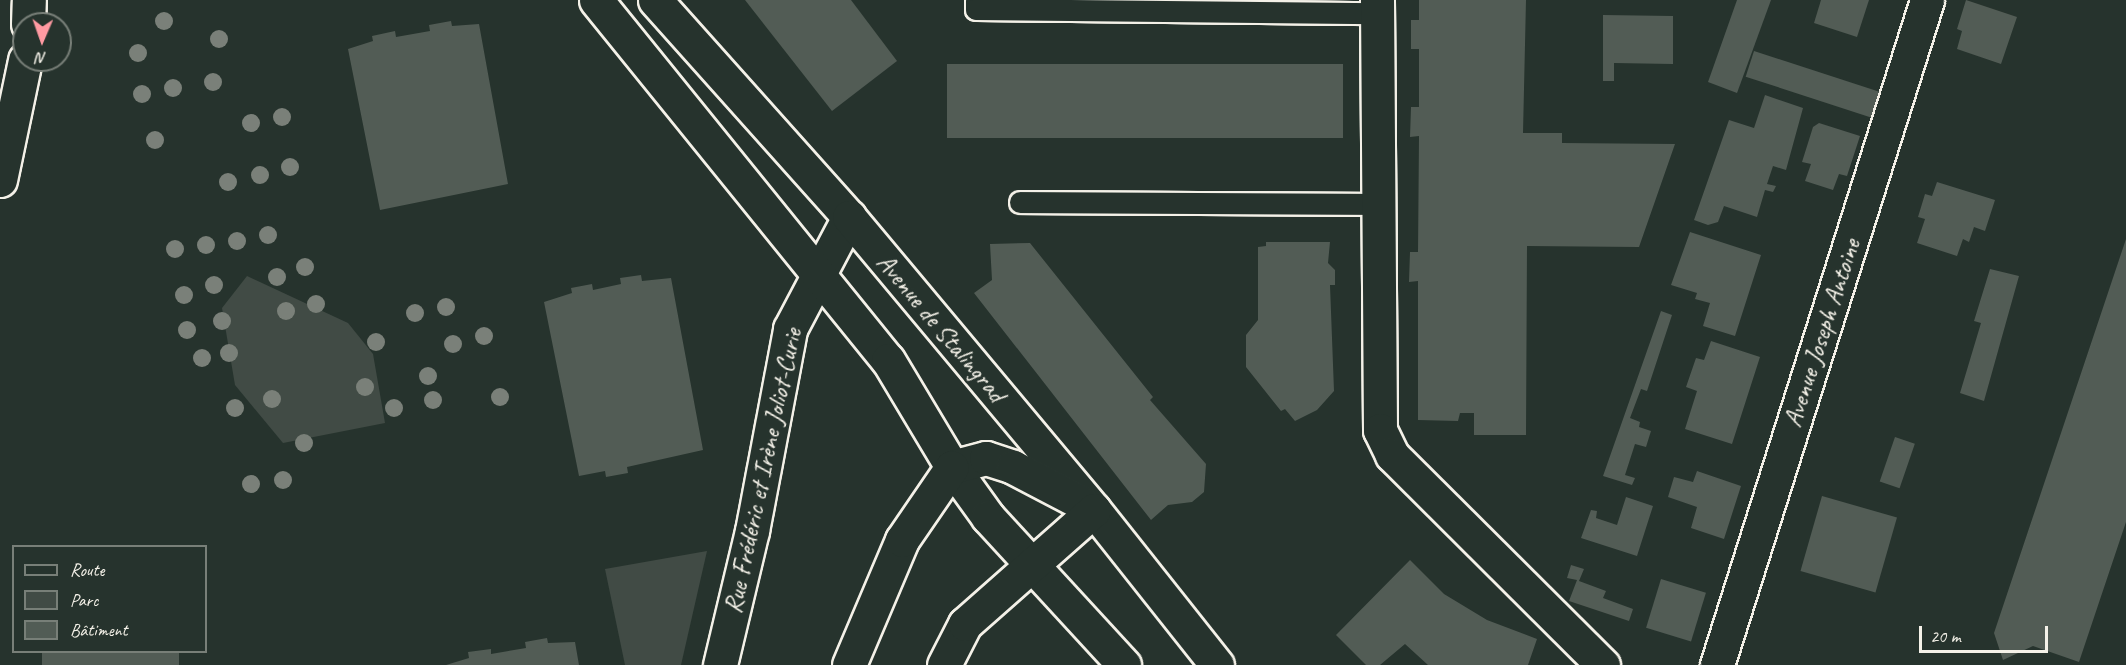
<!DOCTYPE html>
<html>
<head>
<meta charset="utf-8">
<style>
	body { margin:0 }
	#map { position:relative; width:2126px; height:665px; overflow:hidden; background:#26332d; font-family:Caveat,sans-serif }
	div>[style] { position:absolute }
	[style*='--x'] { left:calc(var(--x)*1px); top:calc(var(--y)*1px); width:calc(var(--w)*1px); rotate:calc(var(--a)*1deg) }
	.green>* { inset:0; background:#414b45 }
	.building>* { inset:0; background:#525c55; transform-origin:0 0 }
	.roads { filter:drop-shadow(2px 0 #f4f1e8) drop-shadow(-2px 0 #f4f1e8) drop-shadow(0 2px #f4f1e8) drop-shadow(0 -2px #f4f1e8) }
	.service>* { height:21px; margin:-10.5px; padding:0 10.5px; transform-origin:10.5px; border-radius:10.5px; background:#26332d }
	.minor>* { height:33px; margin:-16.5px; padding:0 16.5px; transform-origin:16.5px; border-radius:16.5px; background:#26332d }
	.secondary>* { height:33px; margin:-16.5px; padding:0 16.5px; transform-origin:16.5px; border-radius:16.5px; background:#26332d }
	.trees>* { width:18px; height:18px; margin:-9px; border-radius:50%; background:#7a8079 }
	span { translate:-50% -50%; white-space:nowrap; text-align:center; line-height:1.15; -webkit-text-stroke:5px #26332d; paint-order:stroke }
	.street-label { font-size:26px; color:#f4f1e8 }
	.legend { position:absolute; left:12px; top:545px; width:195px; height:108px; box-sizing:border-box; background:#26332d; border:2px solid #787f78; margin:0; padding:8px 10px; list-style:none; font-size:18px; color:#f4f1e8 }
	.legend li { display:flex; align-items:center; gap:12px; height:30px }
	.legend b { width:30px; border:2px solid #787f78 }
	.north { position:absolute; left:12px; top:12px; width:60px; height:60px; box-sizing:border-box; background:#26332d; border:2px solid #787f78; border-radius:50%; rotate:182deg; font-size:16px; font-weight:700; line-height:24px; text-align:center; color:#f4f1e8 }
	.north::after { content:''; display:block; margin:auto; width:21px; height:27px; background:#ff9aa2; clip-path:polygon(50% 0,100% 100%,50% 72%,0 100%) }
	.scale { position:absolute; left:1919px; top:626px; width:129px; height:27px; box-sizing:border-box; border:3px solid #f4f1e8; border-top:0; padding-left:8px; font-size:18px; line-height:21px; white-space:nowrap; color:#f4f1e8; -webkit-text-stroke:4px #26332d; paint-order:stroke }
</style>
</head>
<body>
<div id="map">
	<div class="green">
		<i style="clip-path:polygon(247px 276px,348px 323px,373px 354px,385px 423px,283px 443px,235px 385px,222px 308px)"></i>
		<i style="clip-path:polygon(707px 551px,681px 665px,625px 665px,605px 569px)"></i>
	</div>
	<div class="building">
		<i style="clip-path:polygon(745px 0,851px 0,897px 61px,832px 111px)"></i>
		<i style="clip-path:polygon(1419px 0,1526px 0,1523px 133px,1562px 133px,1562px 143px,1675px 144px,1639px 247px,1527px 246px,1526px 435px,1474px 435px,1474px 413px,1460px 413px,1458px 421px,1418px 420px,1418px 281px,1409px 282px,1410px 252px,1418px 252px,1419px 136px,1410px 137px,1411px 107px,1419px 107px,1419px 49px,1411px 49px,1411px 20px,1419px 20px)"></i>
		<i style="clip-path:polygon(1737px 0,1771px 0,1737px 93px,1708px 82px)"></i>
		<i style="clip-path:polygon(1821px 0,1869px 0,1857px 37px,1814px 23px)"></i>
		<i style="clip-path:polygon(1966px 0,2017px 17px,2001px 64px,1957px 49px,1962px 31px,1957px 29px)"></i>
		<i style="clip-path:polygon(1603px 15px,1673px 16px,1673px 64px,1614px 63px,1614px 81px,1603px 81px)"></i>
		<i style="clip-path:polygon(451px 21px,452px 26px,479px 24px,508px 184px,380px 210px,348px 49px,373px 41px,372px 36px,395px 31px,396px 37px,430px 31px,429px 25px)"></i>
		<i style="left:1754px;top:51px;width:135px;height:27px;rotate:18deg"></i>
		<i style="left:947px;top:64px;width:396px;height:74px"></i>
		<i style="clip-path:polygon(1765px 95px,1803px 108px,1786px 170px,1773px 166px,1767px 184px,1776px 186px,1773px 192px,1765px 190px,1757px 217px,1724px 206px,1718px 222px,1708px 225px,1694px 220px,1729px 120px,1754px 128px)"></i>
		<i style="clip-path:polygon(1819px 123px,1860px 136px,1847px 176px,1839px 174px,1833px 190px,1805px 181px,1811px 164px,1802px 162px,1813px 127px)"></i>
		<i style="clip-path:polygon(1937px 182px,1995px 200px,1985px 231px,1974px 227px,1969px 242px,1963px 239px,1957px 256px,1917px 243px,1925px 219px,1918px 217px,1925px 194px,1932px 196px)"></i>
		<i style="clip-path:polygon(1690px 232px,1761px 255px,1735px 336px,1703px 326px,1710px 303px,1695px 299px,1697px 293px,1671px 285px)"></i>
		<i style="clip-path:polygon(2126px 239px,2126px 522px,2079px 662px,2033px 646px,2003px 660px,1994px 633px)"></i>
		<i style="clip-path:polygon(1266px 242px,1330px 242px,1328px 263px,1335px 270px,1335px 285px,1330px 285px,1334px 391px,1317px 410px,1295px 421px,1285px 409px,1281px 411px,1246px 367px,1246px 335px,1258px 320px,1258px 247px,1266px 246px)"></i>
		<i style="clip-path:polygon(1030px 243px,1153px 397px,1150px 400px,1206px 464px,1204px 492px,1192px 502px,1168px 505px,1151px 520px,974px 293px,992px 280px,990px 244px)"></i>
		<i style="clip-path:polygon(1990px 269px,2019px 276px,1984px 401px,1960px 393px,1981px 323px,1974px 321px)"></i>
		<i style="clip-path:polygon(641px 275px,642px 281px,671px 278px,703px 450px,627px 467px,628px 473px,606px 477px,605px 471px,579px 476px,544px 302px,572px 293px,571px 288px,592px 284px,593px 290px,621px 284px,620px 278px)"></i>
		<i style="clip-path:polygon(1661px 311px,1672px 315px,1647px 391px,1641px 389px,1630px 418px,1640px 422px,1639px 427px,1651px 431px,1646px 447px,1635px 444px,1625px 475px,1635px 478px,1632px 485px,1603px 476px)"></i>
		<i style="clip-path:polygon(1711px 341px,1760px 357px,1732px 444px,1685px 429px,1697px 391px,1686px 387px,1696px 358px,1704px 360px)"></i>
		<i style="left:1895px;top:437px;width:21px;height:47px;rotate:19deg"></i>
		<i style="clip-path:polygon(1697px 471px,1741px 486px,1724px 539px,1691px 528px,1697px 507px,1668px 497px,1674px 477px,1693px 482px)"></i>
		<i style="left:1822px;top:496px;width:78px;height:78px;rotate:16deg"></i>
		<i style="clip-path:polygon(1626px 497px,1653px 506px,1637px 556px,1581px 538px,1591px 510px,1597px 511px,1596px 518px,1617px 525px)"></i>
		<i style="clip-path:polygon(1410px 560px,1444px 594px,1487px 620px,1537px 639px,1528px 665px,1428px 665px,1405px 644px,1380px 665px,1366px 665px,1336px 635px)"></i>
		<i style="clip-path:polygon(1571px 565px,1584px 569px,1579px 581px,1606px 591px,1603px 598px,1633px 609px,1629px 621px,1569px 601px,1577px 580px,1567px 578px)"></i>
		<i style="left:1661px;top:579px;width:47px;height:51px;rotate:17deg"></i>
		<i style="clip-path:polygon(547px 638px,548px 643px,575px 642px,579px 665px,446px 665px,469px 658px,468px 652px,491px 649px,491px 654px,526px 648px,525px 642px)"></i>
		<i style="left:42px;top:652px;width:137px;height:13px"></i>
	</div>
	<div class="roads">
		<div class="service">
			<i style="--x:976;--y:0;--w:9;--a:90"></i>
			<i style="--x:976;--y:9;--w:401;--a:0.6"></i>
			<i style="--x:1020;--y:202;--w:356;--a:0.3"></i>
		</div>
		<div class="minor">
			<i style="--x:1377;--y:0;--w:430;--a:89.6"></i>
			<i style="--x:1380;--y:430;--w:28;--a:64"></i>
			<i style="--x:1392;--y:455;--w:298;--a:44.9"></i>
			<i style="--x:28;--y:24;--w:24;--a:-88"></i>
			<i style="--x:0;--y:180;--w:123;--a:-78.2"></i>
			<i style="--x:720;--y:665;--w:138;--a:-76.6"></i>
			<i style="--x:752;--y:531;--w:206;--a:-79.3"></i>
			<i style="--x:790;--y:329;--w:127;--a:-62.2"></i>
			<i style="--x:1717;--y:665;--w:697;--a:-72.47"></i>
		</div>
		<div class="secondary">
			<i style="--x:596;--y:0;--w:464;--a:51"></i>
			<i style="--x:888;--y:360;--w:125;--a:59.1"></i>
			<i style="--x:952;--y:467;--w:62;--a:54.2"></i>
			<i style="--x:988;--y:517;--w:201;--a:47.4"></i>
			<i style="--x:655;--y:0;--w:291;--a:48.2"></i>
			<i style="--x:849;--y:217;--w:382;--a:50.1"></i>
			<i style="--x:1094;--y:510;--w:198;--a:51.6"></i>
			<i style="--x:952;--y:467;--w:35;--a:-15"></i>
			<i style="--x:986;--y:458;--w:28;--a:18"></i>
			<i style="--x:1013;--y:467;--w:76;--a:27.6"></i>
			<i style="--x:849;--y:665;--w:136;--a:-67"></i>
			<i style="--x:902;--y:540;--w:88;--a:-55.6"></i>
			<i style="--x:944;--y:665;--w:46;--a:-62.9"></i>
			<i style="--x:965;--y:624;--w:172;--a:-41.5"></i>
		</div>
	</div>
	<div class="trees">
		<i style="left:164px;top:21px"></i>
		<i style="left:219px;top:39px"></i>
		<i style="left:138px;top:53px"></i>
		<i style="left:213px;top:82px"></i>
		<i style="left:173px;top:88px"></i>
		<i style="left:142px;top:94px"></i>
		<i style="left:282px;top:117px"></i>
		<i style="left:251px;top:123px"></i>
		<i style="left:155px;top:140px"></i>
		<i style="left:290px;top:167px"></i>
		<i style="left:260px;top:175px"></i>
		<i style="left:228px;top:182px"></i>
		<i style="left:268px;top:235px"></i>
		<i style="left:237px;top:241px"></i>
		<i style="left:206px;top:245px"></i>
		<i style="left:175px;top:249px"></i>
		<i style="left:305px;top:267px"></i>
		<i style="left:277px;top:277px"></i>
		<i style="left:214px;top:285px"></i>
		<i style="left:184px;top:295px"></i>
		<i style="left:316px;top:304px"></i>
		<i style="left:446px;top:307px"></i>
		<i style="left:286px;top:311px"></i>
		<i style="left:415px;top:313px"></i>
		<i style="left:222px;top:321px"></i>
		<i style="left:187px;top:330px"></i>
		<i style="left:484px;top:336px"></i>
		<i style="left:376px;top:342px"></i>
		<i style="left:453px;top:344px"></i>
		<i style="left:229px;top:353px"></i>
		<i style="left:202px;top:358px"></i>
		<i style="left:428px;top:376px"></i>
		<i style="left:365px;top:387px"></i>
		<i style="left:500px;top:397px"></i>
		<i style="left:272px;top:399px"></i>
		<i style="left:433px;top:400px"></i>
		<i style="left:235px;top:408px"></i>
		<i style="left:394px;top:408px"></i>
		<i style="left:304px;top:443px"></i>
		<i style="left:283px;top:480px"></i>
		<i style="left:251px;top:484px"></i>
	</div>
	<div class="street-label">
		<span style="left:941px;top:328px;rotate:50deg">Avenue de Stalingrad</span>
		<span style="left:1822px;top:333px;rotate:-72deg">Avenue Joseph Antoine</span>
		<span style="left:763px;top:471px;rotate:-78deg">Rue Frédéric et Irène Joliot-Curie</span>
	</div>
	<ul class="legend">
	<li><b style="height:8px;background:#26332d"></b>Route</li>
	<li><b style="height:16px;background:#414b45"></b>Parc</li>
	<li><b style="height:16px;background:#525c55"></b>Bâtiment</li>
	</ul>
	<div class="north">N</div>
	<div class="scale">20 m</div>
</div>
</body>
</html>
